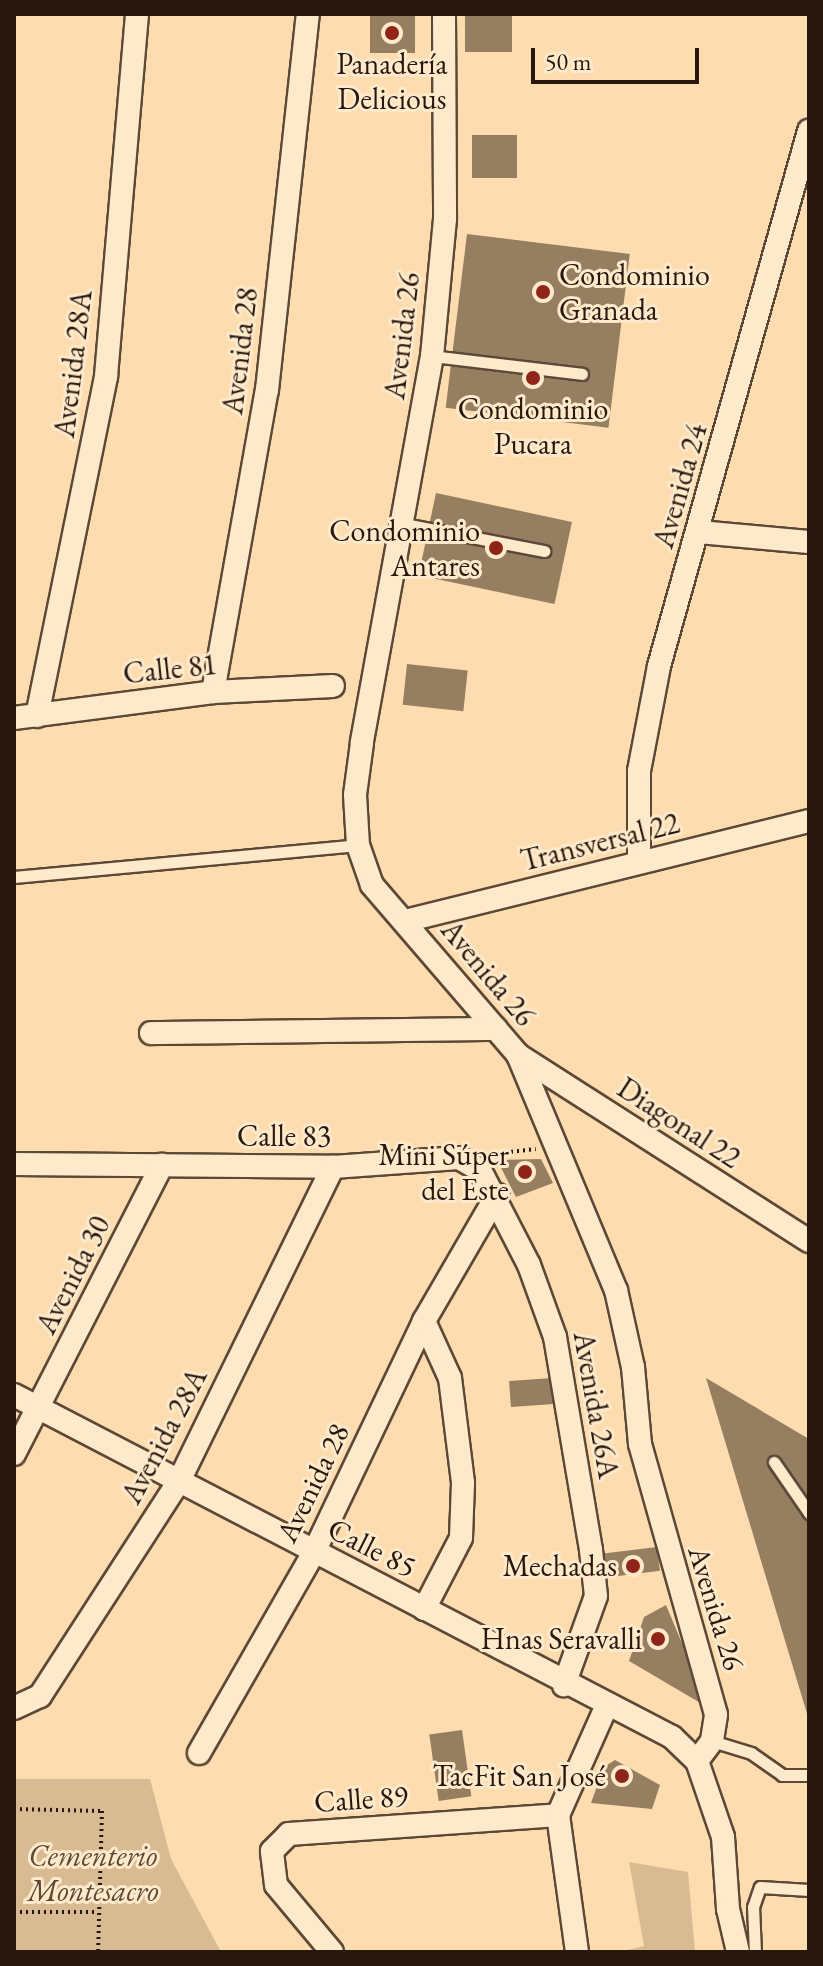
<!DOCTYPE html>
<html>
<head>
<meta charset="utf-8">
<style>
	body { margin:0 }
	#map { position:relative; width:823px; height:1966px; overflow:hidden; background:#fdddaf; font-family:"EB Garamond",serif }
	div>[style] { position:absolute }
	[style*='--x'] { left:calc(var(--x)*1px); top:calc(var(--y)*1px); width:calc(var(--w)*1px); rotate:calc(var(--a)*1deg) }
	.green>* { inset:0; background:#d9bb93 }
	.building>* { inset:0; background:#967e61; transform-origin:0 0 }
	.path>* { height:4px; margin-top:-2px; transform-origin:0; background:repeating-linear-gradient(90deg,#27170d 0 2px,transparent 0 6px) }
	.roads { filter:drop-shadow(2px 0 #5c4836) drop-shadow(-2px 0 #5c4836) drop-shadow(0 2px #5c4836) drop-shadow(0 -2px #5c4836) }
	.service>* { height:11px; margin:-5.5px; padding:0 5.5px; transform-origin:5.5px; border-radius:5.5px; background:#fee9cb }
	.minor>* { height:22px; margin:-11px; padding:0 11px; transform-origin:11px; border-radius:11px; background:#fee9cb }
	.dots>* { width:22px; height:22px; translate:-50% -50%; box-sizing:border-box; border:4px solid #fee9cb; border-radius:50% }
	span { translate:-50% -50%; white-space:nowrap; text-align:center; line-height:1.15; -webkit-text-stroke:6px #fee9cb; paint-order:stroke }
	.poi-label { font-size:30px; color:#27170d }
	.left { translate:0 -50%; text-align:left }
	.right { translate:-100% -50%; text-align:right }
	.street-label { font-size:30px; color:#27170d }
	.park-label { font-size:30px; color:#5c4835; font-style:italic }
	.frame { position:absolute; inset:0; border:16px solid #27170d; pointer-events:none }
	.scale { position:absolute; left:531px; top:48px; width:168px; height:36px; box-sizing:border-box; border:4px solid #27170d; border-top:0; padding-left:10px; font-size:24px; line-height:28px; white-space:nowrap; color:#27170d; -webkit-text-stroke:6px #fee9cb; paint-order:stroke }
</style>
</head>
<body>
<div id="map">
	<div class="green">
		<i style="clip-path:polygon(14px 1779px,150px 1779px,171px 1859px,221px 1952px,14px 1952px)"></i>
		<i style="clip-path:polygon(629px 1862px,688px 1872px,695px 1952px,619px 1952px,644px 1946px)"></i>
	</div>
	<div class="building">
		<i style="left:370px;top:14px;width:45px;height:39px"></i>
		<i style="left:465px;top:14px;width:47px;height:38px"></i>
		<i style="left:472px;top:135px;width:45px;height:43px"></i>
		<i style="left:467px;top:234px;width:164px;height:175px;rotate:7deg"></i>
		<i style="left:436px;top:493px;width:139px;height:84px;rotate:12deg"></i>
		<i style="left:407px;top:664px;width:61px;height:41px;rotate:6deg"></i>
		<i style="clip-path:polygon(541px 1159px,553px 1183px,516px 1197px,497px 1160px)"></i>
		<i style="left:552px;top:1378px;width:26px;height:43px;rotate:86deg"></i>
		<i style="clip-path:polygon(706px 1378px,809px 1439px,809px 1717px,808px 1717px)"></i>
		<i style="left:657px;top:1547px;width:24px;height:54px;rotate:83deg"></i>
		<i style="clip-path:polygon(666px 1605px,709px 1708px,629px 1661px,644px 1617px)"></i>
		<i style="left:462px;top:1730px;width:67px;height:33px;rotate:82deg"></i>
		<i style="clip-path:polygon(615px 1760px,660px 1785px,652px 1809px,591px 1803px,604px 1767px)"></i>
	</div>
	<div class="path">
		<i style="--x:493;--y:1154;--w:43;--a:-6.6"></i>
		<i style="--x:14;--y:1809;--w:88;--a:1.3"></i>
		<i style="--x:102;--y:1811;--w:141;--a:91.6"></i>
		<i style="--x:14;--y:1912;--w:84;--a:0"></i>
	</div>
	<div class="roads">
		<div class="service">
			<i style="--x:432;--y:356;--w:151;--a:6.8"></i>
			<i style="--x:404;--y:524;--w:143;--a:10.9"></i>
			<i style="--x:14;--y:877;--w:345;--a:-5.3"></i>
			<i style="--x:774;--y:1462;--w:62;--a:55.5"></i>
			<i style="--x:712;--y:1741;--w:41;--a:17.1"></i>
			<i style="--x:751;--y:1753;--w:38;--a:35"></i>
			<i style="--x:782;--y:1775;--w:27;--a:0"></i>
			<i style="--x:755;--y:1952;--w:45;--a:-92.5"></i>
			<i style="--x:753;--y:1907;--w:21;--a:-71"></i>
			<i style="--x:760;--y:1887;--w:49;--a:3.5"></i>
		</div>
		<div class="minor">
			<i style="--x:444;--y:14;--w:205;--a:89.7"></i>
			<i style="--x:445;--y:219;--w:138;--a:95.4"></i>
			<i style="--x:432;--y:356;--w:393;--a:100.3"></i>
			<i style="--x:362;--y:743;--w:52;--a:97.7"></i>
			<i style="--x:355;--y:795;--w:50;--a:86.6"></i>
			<i style="--x:358;--y:845;--w:42;--a:70.7"></i>
			<i style="--x:372;--y:885;--w:224;--a:49.3"></i>
			<i style="--x:518;--y:1055;--w:255;--a:67.4"></i>
			<i style="--x:616;--y:1290;--w:79;--a:77.6"></i>
			<i style="--x:633;--y:1367;--w:77;--a:84.8"></i>
			<i style="--x:640;--y:1444;--w:281;--a:74.3"></i>
			<i style="--x:716;--y:1715;--w:26;--a:99"></i>
			<i style="--x:712;--y:1741;--w:25;--a:127"></i>
			<i style="--x:699;--y:532;--w:110;--a:5.2"></i>
			<i style="--x:213;--y:692;--w:307;--a:-79.9"></i>
			<i style="--x:267;--y:390;--w:378;--a:-83.8"></i>
			<i style="--x:37;--y:716;--w:347;--a:-78.5"></i>
			<i style="--x:106;--y:376;--w:363;--a:-85.1"></i>
			<i style="--x:14;--y:718;--w:201;--a:-7.4"></i>
			<i style="--x:213;--y:692;--w:120;--a:-2.9"></i>
			<i style="--x:639;--y:862;--w:91;--a:-90"></i>
			<i style="--x:639;--y:771;--w:107;--a:-79.2"></i>
			<i style="--x:659;--y:666;--w:556;--a:-74.34"></i>
			<i style="--x:405;--y:921;--w:416;--a:-13.9"></i>
			<i style="--x:151;--y:1033;--w:345;--a:-0.7"></i>
			<i style="--x:518;--y:1055;--w:345;--a:32.6"></i>
			<i style="--x:14;--y:1164;--w:319;--a:0.5"></i>
			<i style="--x:333;--y:1167;--w:126;--a:-4.1"></i>
			<i style="--x:459;--y:1158;--w:24;--a:30"></i>
			<i style="--x:480;--y:1170;--w:107;--a:62.7"></i>
			<i style="--x:529;--y:1265;--w:77;--a:70.1"></i>
			<i style="--x:555;--y:1337;--w:216;--a:80.4"></i>
			<i style="--x:591;--y:1550;--w:46;--a:83.8"></i>
			<i style="--x:596;--y:1596;--w:95;--a:109.8"></i>
			<i style="--x:424;--y:1321;--w:63;--a:65.5"></i>
			<i style="--x:450;--y:1378;--w:106;--a:82.9"></i>
			<i style="--x:463;--y:1483;--w:55;--a:92.1"></i>
			<i style="--x:461;--y:1538;--w:80;--a:117.5"></i>
			<i style="--x:14;--y:1395;--w:742;--a:27.46"></i>
			<i style="--x:672;--y:1737;--w:35;--a:44"></i>
			<i style="--x:697;--y:1761;--w:80;--a:71.1"></i>
			<i style="--x:723;--y:1837;--w:72;--a:86"></i>
			<i style="--x:728;--y:1909;--w:44;--a:76.9"></i>
			<i style="--x:14;--y:1454;--w:325;--a:-62.9"></i>
			<i style="--x:14;--y:1708;--w:29;--a:-25"></i>
			<i style="--x:40;--y:1696;--w:256;--a:-57.1"></i>
			<i style="--x:179;--y:1481;--w:350;--a:-63.9"></i>
			<i style="--x:199;--y:1753;--w:232;--a:-60.2"></i>
			<i style="--x:314;--y:1552;--w:256;--a:-64.5"></i>
			<i style="--x:424;--y:1321;--w:146;--a:-59.9"></i>
			<i style="--x:332;--y:1952;--w:87;--a:-129.9"></i>
			<i style="--x:276;--y:1885;--w:34;--a:-97"></i>
			<i style="--x:272;--y:1851;--w:24;--a:-45"></i>
			<i style="--x:289;--y:1834;--w:270;--a:-4"></i>
			<i style="--x:577;--y:1952;--w:138;--a:-97.9"></i>
			<i style="--x:558;--y:1815;--w:120;--a:-66"></i>
		</div>
	</div>
	<div class="dots">
		<i style="left:392px;top:33px;background:#8f2418"></i>
		<i style="left:543px;top:292px;background:#8f2418"></i>
		<i style="left:533px;top:378px;background:#8f2418"></i>
		<i style="left:496px;top:548px;background:#8f2418"></i>
		<i style="left:525px;top:1172px;background:#8f2418"></i>
		<i style="left:633px;top:1566px;background:#8f2418"></i>
		<i style="left:658px;top:1639px;background:#8f2418"></i>
		<i style="left:622px;top:1776px;background:#8f2418"></i>
	</div>
	<div class="poi-label">
		<span style="left:392px;top:81px">Panadería<br>Delicious</span>
		<span class="left" style="left:559px;top:292px">Condominio<br>Granada</span>
		<span style="left:533px;top:426px">Condominio<br>Pucara</span>
		<span class="right" style="left:480px;top:548px">Condominio<br>Antares</span>
		<span class="right" style="left:509px;top:1172px">Mini Súper<br>del Este</span>
		<span class="right" style="left:617px;top:1566px">Mechadas</span>
		<span class="right" style="left:642px;top:1639px">Hnas Seravalli</span>
		<span class="right" style="left:606px;top:1776px">TacFit San José</span>
	</div>
	<div class="street-label">
		<span style="left:402px;top:336px;rotate:-83deg">Avenida 26</span>
		<span style="left:240px;top:351px;rotate:-83deg">Avenida 28</span>
		<span style="left:73px;top:364px;rotate:-83deg">Avenida 28A</span>
		<span style="left:680px;top:486px;rotate:-74deg">Avenida 24</span>
		<span style="left:170px;top:669px;rotate:-6deg">Calle 81</span>
		<span style="left:600px;top:842px;rotate:-14deg">Transversal 22</span>
		<span style="left:488px;top:973px;rotate:50deg">Avenida 26</span>
		<span style="left:679px;top:1123px;rotate:33deg">Diagonal 22</span>
		<span style="left:284px;top:1136px">Calle 83</span>
		<span style="left:73px;top:1275px;rotate:-63deg">Avenida 30</span>
		<span style="left:596px;top:1405px;rotate:80deg">Avenida 26A</span>
		<span style="left:164px;top:1436px;rotate:-62deg">Avenida 28A</span>
		<span style="left:313px;top:1483px;rotate:-64deg">Avenida 28</span>
		<span style="left:372px;top:1548px;rotate:27deg">Calle 85</span>
		<span style="left:716px;top:1608px;rotate:73deg">Avenida 26</span>
		<span style="left:361px;top:1799px;rotate:-4deg">Calle 89</span>
	</div>
	<div class="park-label">
		<span style="left:93px;top:1873px">Cementerio<br>Montesacro</span>
	</div>
	<div class="frame"></div>
	<div class="scale">50 m</div>
</div>
</body>
</html>
